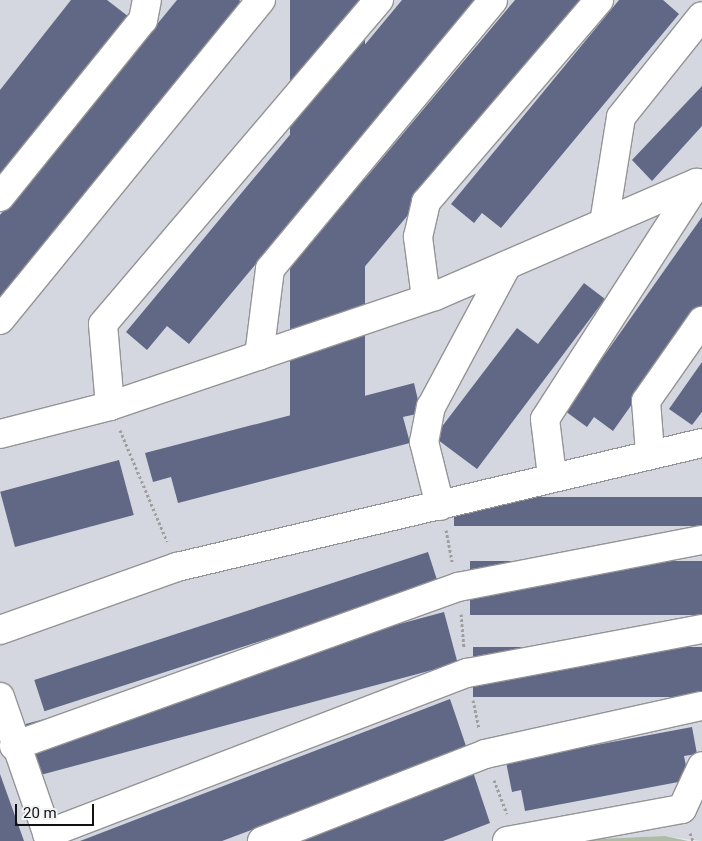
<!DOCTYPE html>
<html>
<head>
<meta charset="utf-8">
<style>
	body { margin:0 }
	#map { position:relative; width:702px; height:841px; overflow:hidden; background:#e5e5e7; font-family:Roboto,sans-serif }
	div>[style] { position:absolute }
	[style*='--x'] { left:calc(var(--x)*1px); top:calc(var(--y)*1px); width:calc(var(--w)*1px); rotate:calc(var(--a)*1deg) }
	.built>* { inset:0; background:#d4d7df }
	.green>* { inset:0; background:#aebba6 }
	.building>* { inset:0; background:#616886; transform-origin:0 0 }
	.path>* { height:3px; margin-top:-1.5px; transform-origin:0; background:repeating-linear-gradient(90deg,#9e9e9f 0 2.5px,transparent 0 5px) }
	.roads { filter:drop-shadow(1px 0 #949496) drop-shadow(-1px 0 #949496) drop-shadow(0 1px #949496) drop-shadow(0 -1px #949496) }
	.minor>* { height:28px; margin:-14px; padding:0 14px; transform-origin:14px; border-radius:14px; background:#fff }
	span { translate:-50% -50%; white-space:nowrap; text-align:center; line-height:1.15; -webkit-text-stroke:5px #f2f3f4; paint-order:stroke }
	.scale { position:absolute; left:15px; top:804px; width:79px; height:22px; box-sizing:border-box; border:2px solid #121213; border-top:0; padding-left:6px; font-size:15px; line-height:18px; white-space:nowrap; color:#121213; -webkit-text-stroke:4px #f2f3f4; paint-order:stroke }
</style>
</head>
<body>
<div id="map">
	<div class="built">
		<i style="clip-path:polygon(0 0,702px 0,702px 841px,664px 836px,547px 841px,0 841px)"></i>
	</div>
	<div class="green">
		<i style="clip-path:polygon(665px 836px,688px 841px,547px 841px,548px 841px)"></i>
	</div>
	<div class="building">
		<i style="clip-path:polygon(71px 0,107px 0,129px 17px,0 177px,0 90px)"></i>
		<i style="clip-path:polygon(177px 0,239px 0,246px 6px,0 307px,0 215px)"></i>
		<i style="left:290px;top:0;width:75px;height:455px"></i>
		<i style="clip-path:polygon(402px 0,476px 0,189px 344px,167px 326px,147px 350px,126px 332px)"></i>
		<i style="clip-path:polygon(515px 0,588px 0,336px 301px,310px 280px,336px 249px,318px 235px)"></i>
		<i style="clip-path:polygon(619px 0,663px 0,679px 14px,501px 228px,482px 213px,474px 223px,451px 204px)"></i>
		<i style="clip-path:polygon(702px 86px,702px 126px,652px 181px,632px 160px)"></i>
		<i style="clip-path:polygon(702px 217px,702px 305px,613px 431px,594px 417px,587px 427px,565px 411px)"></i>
		<i style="clip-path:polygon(584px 283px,605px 299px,477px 469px,434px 437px,517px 328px,538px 344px)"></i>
		<i style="clip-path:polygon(702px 362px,702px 412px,692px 425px,669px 409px)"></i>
		<i style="clip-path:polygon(414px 383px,421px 413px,403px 417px,410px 443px,178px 503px,171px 477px,153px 482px,145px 453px)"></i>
		<i style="left:119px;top:460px;width:57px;height:123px;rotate:75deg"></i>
		<i style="left:702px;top:497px;width:29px;height:248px;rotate:90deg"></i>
		<i style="left:428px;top:552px;width:33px;height:414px;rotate:72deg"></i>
		<i style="left:702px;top:561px;width:54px;height:232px;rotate:90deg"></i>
		<i style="left:444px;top:612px;width:53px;height:435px;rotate:75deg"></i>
		<i style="left:702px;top:647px;width:50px;height:229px;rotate:90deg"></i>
		<i style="clip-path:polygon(450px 699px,467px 749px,222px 841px,80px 841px)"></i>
		<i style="clip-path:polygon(692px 727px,697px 754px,684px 756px,689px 780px,525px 811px,521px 790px,512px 792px,506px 762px)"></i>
		<i style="clip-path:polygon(473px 772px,490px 823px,443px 841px,298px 841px)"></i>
		<i style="clip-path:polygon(0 774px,24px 841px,0 841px)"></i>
	</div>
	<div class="path">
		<i style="--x:120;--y:430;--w:121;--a:67.1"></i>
		<i style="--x:446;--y:530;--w:32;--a:79"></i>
		<i style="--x:461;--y:614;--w:33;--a:85"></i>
		<i style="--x:473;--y:700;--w:29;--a:78"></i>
		<i style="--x:494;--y:780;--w:36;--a:69"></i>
		<i style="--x:690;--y:833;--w:9;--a:69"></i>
	</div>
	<div class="roads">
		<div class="minor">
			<i style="--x:0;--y:197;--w:228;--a:-51.1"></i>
			<i style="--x:143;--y:20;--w:20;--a:-79"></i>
			<i style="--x:604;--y:223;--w:107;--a:-80.9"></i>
			<i style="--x:621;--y:117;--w:129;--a:-51.3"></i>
			<i style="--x:426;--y:298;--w:62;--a:-97.5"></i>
			<i style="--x:418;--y:237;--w:36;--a:-77"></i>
			<i style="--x:426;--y:202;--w:266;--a:-49.4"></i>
			<i style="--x:0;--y:320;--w:413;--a:-50.8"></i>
			<i style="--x:259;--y:356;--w:88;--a:-82.8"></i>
			<i style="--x:270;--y:269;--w:349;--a:-50.3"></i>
			<i style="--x:110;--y:406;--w:82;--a:-94.9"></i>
			<i style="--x:103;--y:324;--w:426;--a:-49.6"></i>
			<i style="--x:0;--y:434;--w:114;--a:-14.3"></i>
			<i style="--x:110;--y:406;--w:343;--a:-18.7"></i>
			<i style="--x:435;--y:296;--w:284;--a:-23.4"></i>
			<i style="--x:650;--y:453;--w:52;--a:-94.4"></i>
			<i style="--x:646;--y:401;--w:98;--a:-55"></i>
			<i style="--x:552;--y:476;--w:57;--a:-97"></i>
			<i style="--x:545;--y:419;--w:281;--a:-57.2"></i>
			<i style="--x:440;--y:506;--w:66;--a:-104"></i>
			<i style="--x:424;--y:442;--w:36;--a:-79"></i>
			<i style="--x:431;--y:407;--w:161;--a:-61.8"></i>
			<i style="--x:0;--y:630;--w:188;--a:-19.6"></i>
			<i style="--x:177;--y:567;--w:539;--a:-13.29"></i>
			<i style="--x:0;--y:697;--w:152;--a:70.9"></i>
			<i style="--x:14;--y:746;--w:472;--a:-19.7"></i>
			<i style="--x:458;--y:587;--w:248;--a:-10.9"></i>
			<i style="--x:47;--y:834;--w:450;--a:-21"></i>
			<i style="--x:467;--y:673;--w:239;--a:-10.6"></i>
			<i style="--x:262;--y:841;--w:239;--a:-21.3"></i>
			<i style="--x:485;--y:754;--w:222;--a:-12.5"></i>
			<i style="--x:507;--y:841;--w:178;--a:-10.4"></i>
			<i style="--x:682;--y:809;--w:47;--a:-65.1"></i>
		</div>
	</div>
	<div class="scale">20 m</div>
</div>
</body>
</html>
